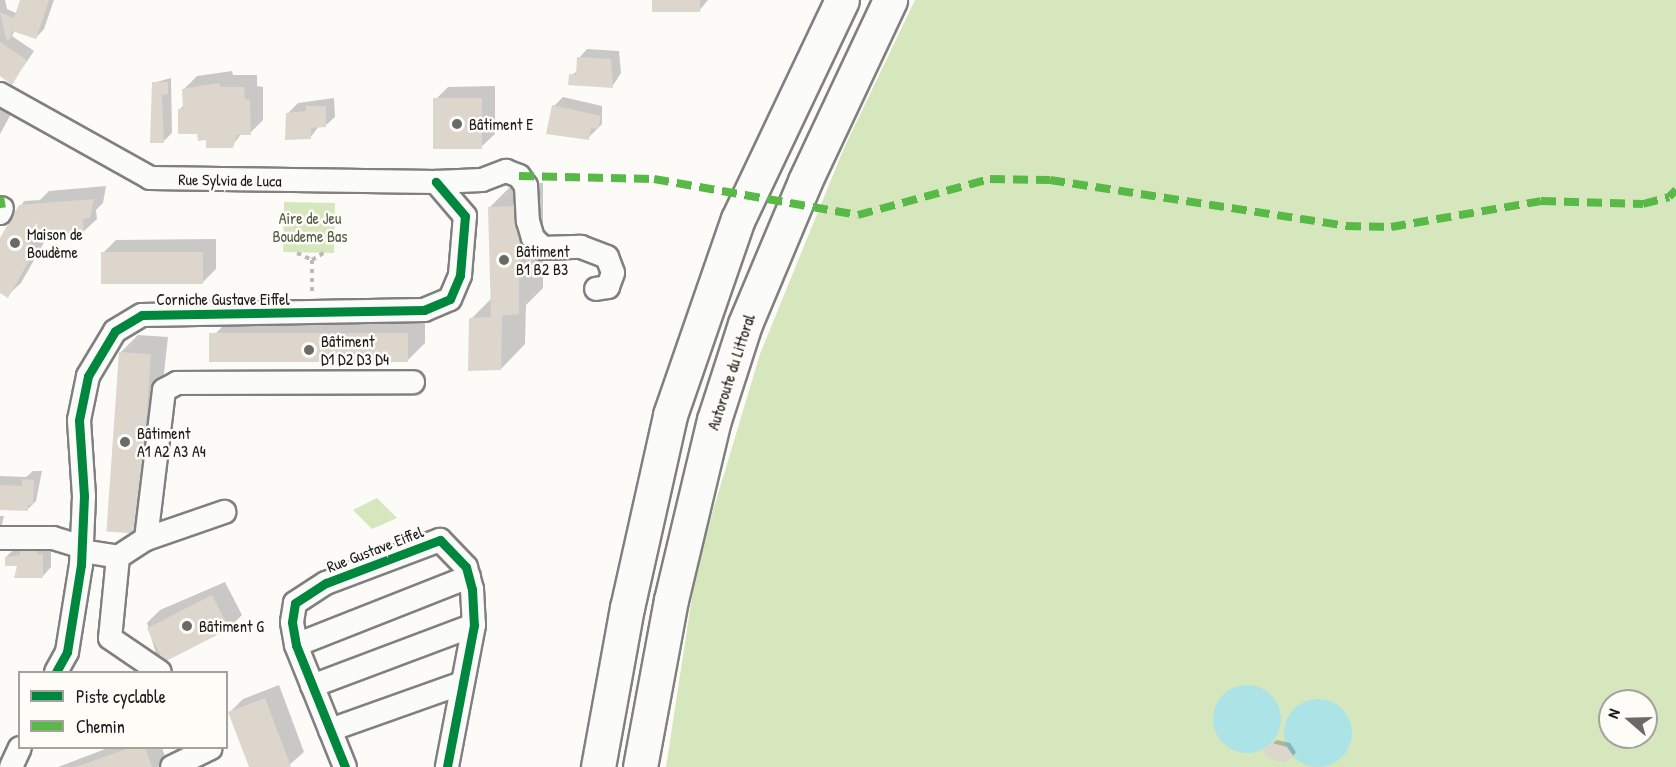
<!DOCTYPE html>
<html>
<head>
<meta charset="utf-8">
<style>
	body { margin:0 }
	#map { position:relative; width:1676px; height:767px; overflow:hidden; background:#fcfbf8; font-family:"Patrick Hand",sans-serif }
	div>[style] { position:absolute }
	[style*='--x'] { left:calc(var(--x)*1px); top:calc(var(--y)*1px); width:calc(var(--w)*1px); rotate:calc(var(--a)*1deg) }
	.green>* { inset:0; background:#d6e7be; transform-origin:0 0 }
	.water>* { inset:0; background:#abe3e6 }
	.round { border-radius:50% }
	.shadow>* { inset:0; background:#0003 }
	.building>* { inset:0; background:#ddd6cc; transform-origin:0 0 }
	.path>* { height:4px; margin-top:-2px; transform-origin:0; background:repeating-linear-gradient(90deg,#bbbab8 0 4.5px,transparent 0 9px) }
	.roads { filter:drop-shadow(2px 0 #81807f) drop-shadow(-2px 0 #81807f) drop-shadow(0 2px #81807f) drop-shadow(0 -2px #81807f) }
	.minor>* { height:22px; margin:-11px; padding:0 11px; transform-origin:11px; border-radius:11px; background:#fbfbf9 }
	.highway>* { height:33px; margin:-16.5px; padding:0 16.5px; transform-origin:16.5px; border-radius:16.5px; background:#fbfbf9 }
	.quiet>* { height:8px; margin-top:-4px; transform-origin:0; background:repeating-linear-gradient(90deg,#58b947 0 15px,transparent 0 23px) }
	.cycleway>* { height:9px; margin:-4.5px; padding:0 4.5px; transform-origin:4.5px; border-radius:4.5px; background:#00873e }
	.dots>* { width:16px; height:16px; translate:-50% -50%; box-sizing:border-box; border:3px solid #fdfcf7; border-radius:50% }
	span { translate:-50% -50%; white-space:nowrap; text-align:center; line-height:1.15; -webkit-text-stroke:5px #fdfcf7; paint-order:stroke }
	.poi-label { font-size:16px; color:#1c1c1c }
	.left { translate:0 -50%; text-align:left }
	.street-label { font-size:16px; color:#1c1c1c }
	.park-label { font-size:16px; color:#525d44 }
	.legend { position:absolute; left:18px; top:671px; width:210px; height:78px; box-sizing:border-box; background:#fdfcf7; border:2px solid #a3a29f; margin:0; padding:8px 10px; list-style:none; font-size:18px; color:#1c1c1c }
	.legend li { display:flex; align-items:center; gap:12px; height:30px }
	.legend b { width:30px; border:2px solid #a3a29f }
	.north { position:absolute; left:1598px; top:689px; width:60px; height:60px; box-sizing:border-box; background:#fdfcf7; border:2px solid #a3a29f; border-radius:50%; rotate:290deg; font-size:16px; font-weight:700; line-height:24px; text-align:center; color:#1c1c1c }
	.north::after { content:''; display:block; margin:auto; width:21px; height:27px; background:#6a6a69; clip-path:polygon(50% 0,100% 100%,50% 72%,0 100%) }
</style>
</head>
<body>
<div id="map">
	<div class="green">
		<i style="clip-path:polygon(evenodd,915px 0,1676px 0,1676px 767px,666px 767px,697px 564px,760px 354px,844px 148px,915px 0,1610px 701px,1646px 701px,1646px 737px,1610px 737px,1610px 701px)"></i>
		<i style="left:284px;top:202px;width:51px;height:50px;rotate:1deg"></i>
		<i style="clip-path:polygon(377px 498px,397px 518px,372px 529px,353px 510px)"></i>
	</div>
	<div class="water">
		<i class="round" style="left:1213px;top:685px;width:68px;height:68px"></i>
		<i class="round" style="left:1284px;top:699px;width:68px;height:68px"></i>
	</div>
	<div class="shadow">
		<i style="clip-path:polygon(0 0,5px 0,7px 9px,18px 14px,22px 0,54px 0,44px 29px,36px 38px,15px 30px,12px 36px,34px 51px,12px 83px,0 74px)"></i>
		<i style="clip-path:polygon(654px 0,708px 0,699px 11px)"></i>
		<i style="clip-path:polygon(587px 49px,619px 51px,621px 73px,612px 87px,571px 75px,578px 71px,579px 58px)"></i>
		<i style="clip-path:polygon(232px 71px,233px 75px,257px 75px,257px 86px,263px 87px,263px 120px,250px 133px,242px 133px,232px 146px,208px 139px,179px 110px,184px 105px,184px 89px,197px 76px)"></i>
		<i style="clip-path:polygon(171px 78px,172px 133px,163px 142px,152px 142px,153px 83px)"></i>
		<i style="clip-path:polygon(495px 86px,495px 134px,481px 147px,434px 101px,448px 87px)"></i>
		<i style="clip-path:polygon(0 96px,16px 105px,0 134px)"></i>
		<i style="clip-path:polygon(563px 97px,602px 106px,602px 124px,588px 138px,554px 106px)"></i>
		<i style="clip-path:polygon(334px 98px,335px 117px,326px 125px,319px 126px,310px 138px,287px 138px,289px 112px,298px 103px)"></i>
		<i style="clip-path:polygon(514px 183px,543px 183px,543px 288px,526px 305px,525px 344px,501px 369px,471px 319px,492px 298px,489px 208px)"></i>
		<i style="clip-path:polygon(106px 186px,103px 203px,96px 210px,97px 219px,83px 232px,40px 235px,46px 239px,21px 283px,7px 296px,0 292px,0 241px,24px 201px,40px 200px,49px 191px)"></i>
		<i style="clip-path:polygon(216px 239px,216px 269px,203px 282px,103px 253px,116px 240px)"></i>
		<i style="clip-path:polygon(425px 316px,425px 343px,408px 360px,211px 338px,228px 321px)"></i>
		<i style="clip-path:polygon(138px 335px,168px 337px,148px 517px,131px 535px,121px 352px)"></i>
		<i style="clip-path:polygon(33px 471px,42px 471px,36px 501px,27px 510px,0 508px,0 476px,26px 477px)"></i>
		<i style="clip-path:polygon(0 516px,4px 516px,0 532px)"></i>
		<i style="clip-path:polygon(51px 546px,51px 567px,43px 576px,6px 557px,15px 548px)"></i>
		<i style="clip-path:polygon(225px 582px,242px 615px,229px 628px,157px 657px,147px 623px,160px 610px)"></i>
		<i style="clip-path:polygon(279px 685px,304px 752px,287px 767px,250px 767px,230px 712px,243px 699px)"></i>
		<i style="clip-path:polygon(1277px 740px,1290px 743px,1296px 752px,1293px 756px,1269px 746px)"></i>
		<i style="clip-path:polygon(108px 748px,162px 748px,166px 759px,158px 767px,58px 767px)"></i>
	</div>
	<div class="building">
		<i style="clip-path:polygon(20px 0,49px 0,36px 39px,12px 31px,10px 40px,6px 39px,0 12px,14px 18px)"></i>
		<i style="left:652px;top:0;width:48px;height:12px"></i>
		<i style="clip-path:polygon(0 42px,27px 60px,12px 85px,0 76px)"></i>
		<i style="clip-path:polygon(577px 57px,611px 59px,613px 88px,568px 85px,569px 74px,576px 75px)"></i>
		<i style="clip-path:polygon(152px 82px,168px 82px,168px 94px,162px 95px,164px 143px,150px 143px)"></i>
		<i style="clip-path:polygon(219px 83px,220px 87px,244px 87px,245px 99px,250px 100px,251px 135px,237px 135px,233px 148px,206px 148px,206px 140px,198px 141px,197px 134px,178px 134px,178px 109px,183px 109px,182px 89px)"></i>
		<i style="left:482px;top:98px;width:51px;height:49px;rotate:90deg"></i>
		<i style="clip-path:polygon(552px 105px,601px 116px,598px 129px,591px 128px,589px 140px,546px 134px)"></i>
		<i style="clip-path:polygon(306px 106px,326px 106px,326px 127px,311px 128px,311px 139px,285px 140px,286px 113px,306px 111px)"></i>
		<i style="clip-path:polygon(94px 199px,90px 218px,83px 219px,84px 234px,33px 237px,27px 248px,34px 252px,8px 298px,0 293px,0 238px,19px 205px)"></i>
		<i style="clip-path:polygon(519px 206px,519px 314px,502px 316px,501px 370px,468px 371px,469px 318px,491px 317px,488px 207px)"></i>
		<i style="left:203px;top:252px;width:32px;height:102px;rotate:90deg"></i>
		<i style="left:408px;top:333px;width:29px;height:199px;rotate:90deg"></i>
		<i style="left:119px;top:352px;width:32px;height:180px;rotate:4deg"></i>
		<i style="clip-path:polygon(22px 479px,34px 480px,33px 504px,28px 505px,28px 511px,0 510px,0 485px,22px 486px)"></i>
		<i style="clip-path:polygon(20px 543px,37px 543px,37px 554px,43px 554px,43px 578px,14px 578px,17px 566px,5px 566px,5px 557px,20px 555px)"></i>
		<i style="left:212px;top:595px;width:38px;height:73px;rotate:63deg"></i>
		<i style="clip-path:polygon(265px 698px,291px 767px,249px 767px,228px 712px)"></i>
		<i style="clip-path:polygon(1272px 743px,1287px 747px,1294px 757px,1284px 762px,1269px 759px,1262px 750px)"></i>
		<i style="clip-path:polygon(129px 748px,145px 748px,152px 767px,76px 767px)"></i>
	</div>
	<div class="path">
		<i style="--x:297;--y:253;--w:17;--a:25"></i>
		<i style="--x:312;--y:260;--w:34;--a:90"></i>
		<i style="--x:312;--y:260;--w:15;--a:-32"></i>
	</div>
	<div class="roads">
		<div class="minor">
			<i style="--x:0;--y:94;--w:172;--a:29.2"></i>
			<i style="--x:150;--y:178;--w:286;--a:0.8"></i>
			<i style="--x:436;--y:182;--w:46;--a:-2.5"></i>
			<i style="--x:482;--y:180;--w:26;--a:-21"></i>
			<i style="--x:506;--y:171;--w:14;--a:21"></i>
			<i style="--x:519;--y:176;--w:12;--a:55"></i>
			<i style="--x:526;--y:186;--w:35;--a:87"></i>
			<i style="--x:528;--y:221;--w:18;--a:74"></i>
			<i style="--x:533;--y:238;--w:14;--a:45"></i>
			<i style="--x:543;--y:248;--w:38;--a:-2"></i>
			<i style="--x:581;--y:247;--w:28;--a:21"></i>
			<i style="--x:607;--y:257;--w:17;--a:69"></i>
			<i style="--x:613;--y:273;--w:15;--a:110"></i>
			<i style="--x:608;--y:287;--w:12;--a:171"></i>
			<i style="--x:0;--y:213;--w:5;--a:-68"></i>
			<i style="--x:0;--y:538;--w:53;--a:0"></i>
			<i style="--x:53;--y:538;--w:30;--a:17"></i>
			<i style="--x:146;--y:539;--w:150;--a:-83.1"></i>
			<i style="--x:164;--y:390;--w:15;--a:-28"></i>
			<i style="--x:177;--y:383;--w:236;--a:-0.2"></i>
			<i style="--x:82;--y:551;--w:36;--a:9"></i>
			<i style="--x:118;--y:557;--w:33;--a:-33"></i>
			<i style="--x:146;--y:539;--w:83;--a:-19.1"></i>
			<i style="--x:118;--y:557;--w:81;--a:95.6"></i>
			<i style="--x:110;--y:638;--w:60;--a:34.2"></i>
			<i style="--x:296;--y:645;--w:186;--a:-21.5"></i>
			<i style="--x:56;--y:672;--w:23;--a:-61"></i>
			<i style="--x:67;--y:652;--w:88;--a:-80.9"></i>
			<i style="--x:81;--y:565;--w:69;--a:-87.5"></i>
			<i style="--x:84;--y:496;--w:76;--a:-93.8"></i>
			<i style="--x:79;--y:420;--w:45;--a:-78.4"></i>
			<i style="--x:88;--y:376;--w:52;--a:-59"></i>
			<i style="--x:115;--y:331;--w:31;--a:-31"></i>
			<i style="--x:142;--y:315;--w:282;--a:-1"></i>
			<i style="--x:424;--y:310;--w:28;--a:-23"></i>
			<i style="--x:450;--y:299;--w:26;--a:-67"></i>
			<i style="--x:460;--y:275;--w:59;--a:-85.2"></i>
			<i style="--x:465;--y:216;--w:45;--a:-130.5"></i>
			<i style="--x:312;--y:686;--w:173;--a:-20.6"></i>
			<i style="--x:330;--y:730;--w:140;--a:-19.6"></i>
			<i style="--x:11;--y:767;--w:21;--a:-65"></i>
			<i style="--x:172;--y:767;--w:43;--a:-26"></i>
			<i style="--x:345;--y:767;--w:131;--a:-111.9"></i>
			<i style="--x:296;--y:645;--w:23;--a:-100"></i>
			<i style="--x:292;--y:622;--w:19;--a:-81"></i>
			<i style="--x:295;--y:603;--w:37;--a:-33"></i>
			<i style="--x:326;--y:583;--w:122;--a:-20.7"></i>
			<i style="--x:440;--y:540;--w:37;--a:46"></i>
			<i style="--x:466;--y:567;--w:23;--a:75"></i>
			<i style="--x:472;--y:589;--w:36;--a:87"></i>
			<i style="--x:474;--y:625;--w:145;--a:100.8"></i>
		</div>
		<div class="highway">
			<i style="--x:598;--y:767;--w:162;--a:-79.7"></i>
			<i style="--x:627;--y:608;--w:198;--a:-77.4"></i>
			<i style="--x:670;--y:415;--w:207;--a:-70.9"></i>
			<i style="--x:738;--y:219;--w:242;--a:-64.6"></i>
			<i style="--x:640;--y:767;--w:170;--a:-79.5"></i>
			<i style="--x:671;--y:600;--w:185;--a:-76.6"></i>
			<i style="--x:714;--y:420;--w:101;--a:-72.1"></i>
			<i style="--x:745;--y:324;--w:155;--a:-67.2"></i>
			<i style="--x:805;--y:181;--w:200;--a:-64.8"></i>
		</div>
	</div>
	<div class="quiet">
		<i style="--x:519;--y:176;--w:135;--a:1.3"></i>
		<i style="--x:654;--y:179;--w:207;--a:10"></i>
		<i style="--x:858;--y:215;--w:137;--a:-15.3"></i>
		<i style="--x:990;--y:179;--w:60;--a:1"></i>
		<i style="--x:1050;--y:180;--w:300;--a:8.8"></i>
		<i style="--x:1346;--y:226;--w:45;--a:1.3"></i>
		<i style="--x:1391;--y:227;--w:152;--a:-9.8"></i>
		<i style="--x:1541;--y:201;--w:102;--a:1.7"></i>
		<i style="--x:1643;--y:204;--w:27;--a:-15"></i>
		<i style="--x:1669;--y:197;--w:10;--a:-45"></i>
		<i style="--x:0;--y:197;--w:11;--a:80"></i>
	</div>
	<div class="cycleway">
		<i style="--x:56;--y:672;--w:23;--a:-61"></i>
		<i style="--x:67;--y:652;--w:88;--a:-80.9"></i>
		<i style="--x:81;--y:565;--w:69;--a:-87.5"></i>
		<i style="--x:84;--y:496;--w:76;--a:-93.8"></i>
		<i style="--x:79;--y:420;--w:45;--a:-78.4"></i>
		<i style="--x:88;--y:376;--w:52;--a:-59"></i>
		<i style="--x:115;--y:331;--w:31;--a:-31"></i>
		<i style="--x:142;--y:315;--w:282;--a:-1"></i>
		<i style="--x:424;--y:310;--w:28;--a:-23"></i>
		<i style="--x:450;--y:299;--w:26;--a:-67"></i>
		<i style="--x:460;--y:275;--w:59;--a:-85.2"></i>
		<i style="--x:465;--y:216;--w:45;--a:-130.5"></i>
		<i style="--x:345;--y:767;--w:131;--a:-111.9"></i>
		<i style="--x:296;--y:645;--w:23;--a:-100"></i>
		<i style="--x:292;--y:622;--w:19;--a:-81"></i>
		<i style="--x:295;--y:603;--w:37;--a:-33"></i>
		<i style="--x:326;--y:583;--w:122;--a:-20.7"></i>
		<i style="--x:440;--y:540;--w:37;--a:46"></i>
		<i style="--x:466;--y:567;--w:23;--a:75"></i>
		<i style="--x:472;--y:589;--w:36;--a:87"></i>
		<i style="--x:474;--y:625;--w:145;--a:100.8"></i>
	</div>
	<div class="dots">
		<i style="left:457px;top:124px;background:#6a6a69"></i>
		<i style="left:15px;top:243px;background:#6a6a69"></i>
		<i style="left:504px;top:260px;background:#6a6a69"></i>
		<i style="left:309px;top:350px;background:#6a6a69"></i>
		<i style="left:125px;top:442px;background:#6a6a69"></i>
		<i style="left:187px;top:626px;background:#6a6a69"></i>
	</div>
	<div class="poi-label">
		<span class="left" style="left:469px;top:124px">Bâtiment E</span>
		<span class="left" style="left:27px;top:243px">Maison de<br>Boudème</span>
		<span class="left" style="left:516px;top:260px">Bâtiment<br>B1 B2 B3</span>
		<span class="left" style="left:321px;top:350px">Bâtiment<br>D1 D2 D3 D4</span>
		<span class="left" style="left:137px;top:442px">Bâtiment<br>A1 A2 A3 A4</span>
		<span class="left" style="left:199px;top:626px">Bâtiment G</span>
	</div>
	<div class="street-label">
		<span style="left:230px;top:180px;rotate:1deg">Rue Sylvia de Luca</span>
		<span style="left:223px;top:299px">Corniche Gustave Eiffel</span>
		<span style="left:731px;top:372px;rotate:-72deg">Autoroute du Littoral</span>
		<span style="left:375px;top:549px;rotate:-21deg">Rue Gustave Eiffel</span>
	</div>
	<div class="park-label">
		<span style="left:310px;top:227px">Aire de Jeu<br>Boudeme Bas</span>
	</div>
	<ul class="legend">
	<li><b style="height:8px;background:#00873e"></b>Piste cyclable</li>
	<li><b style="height:8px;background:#58b947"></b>Chemin</li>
	</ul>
	<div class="north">N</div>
</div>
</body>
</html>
